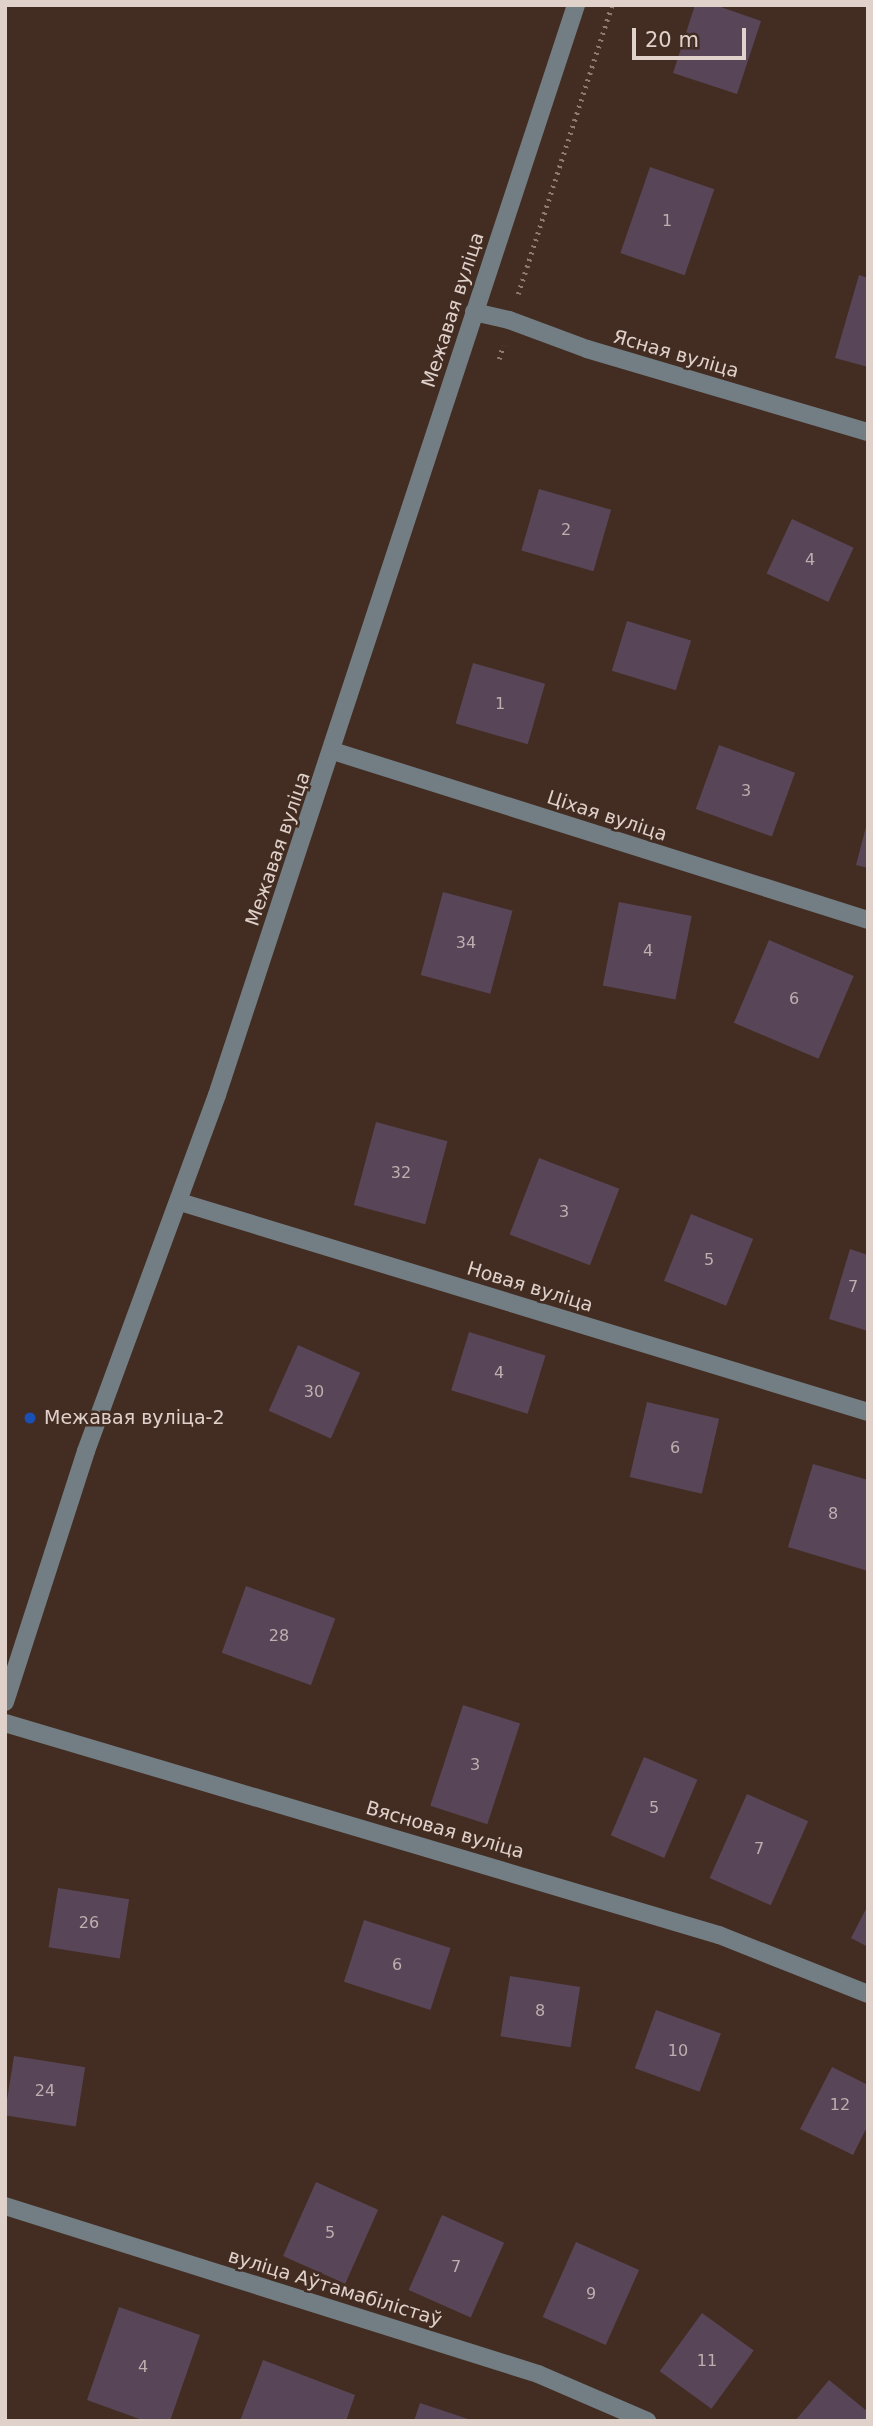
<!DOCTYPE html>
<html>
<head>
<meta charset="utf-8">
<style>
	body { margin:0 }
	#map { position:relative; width:873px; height:2426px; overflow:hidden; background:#432d22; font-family:"DejaVu Sans",sans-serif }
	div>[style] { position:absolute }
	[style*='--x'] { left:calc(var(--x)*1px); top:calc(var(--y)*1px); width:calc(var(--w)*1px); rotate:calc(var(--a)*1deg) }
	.building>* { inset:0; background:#584558; transform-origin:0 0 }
	.path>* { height:4.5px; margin-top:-2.25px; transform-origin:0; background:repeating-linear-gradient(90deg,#8d7a72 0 2px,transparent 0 7px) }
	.minor>* { height:18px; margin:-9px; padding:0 9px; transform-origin:9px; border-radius:9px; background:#727e84 }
	.dots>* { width:19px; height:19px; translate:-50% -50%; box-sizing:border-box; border:4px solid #432d22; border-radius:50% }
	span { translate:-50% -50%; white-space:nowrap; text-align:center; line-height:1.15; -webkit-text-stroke:5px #432d22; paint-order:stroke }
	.number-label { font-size:16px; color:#beaeae }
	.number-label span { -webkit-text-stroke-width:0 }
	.street-label { font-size:19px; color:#e0d1cb }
	.poi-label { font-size:19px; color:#e0d1cb }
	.left { translate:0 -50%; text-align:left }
	.frame { position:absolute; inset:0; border:7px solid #e0d1cb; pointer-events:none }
	.scale { position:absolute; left:632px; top:28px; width:114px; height:32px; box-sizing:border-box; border:4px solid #e0d1cb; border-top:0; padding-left:9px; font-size:21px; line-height:24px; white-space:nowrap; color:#e0d1cb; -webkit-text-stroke:5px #432d22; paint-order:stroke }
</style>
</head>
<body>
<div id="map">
	<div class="building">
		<i style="clip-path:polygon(695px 5px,715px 5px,761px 21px,737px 94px,673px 73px)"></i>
		<i style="left:650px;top:167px;width:68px;height:91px;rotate:19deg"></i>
		<i style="clip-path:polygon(859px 275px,868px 278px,868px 367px,835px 358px)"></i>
		<i style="left:539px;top:489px;width:75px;height:64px;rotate:16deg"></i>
		<i style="left:792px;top:519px;width:68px;height:60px;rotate:25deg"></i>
		<i style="left:627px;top:621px;width:67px;height:52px;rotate:17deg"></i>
		<i style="left:473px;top:663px;width:75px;height:63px;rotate:16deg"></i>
		<i style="left:719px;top:745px;width:81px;height:68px;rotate:20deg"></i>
		<i style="clip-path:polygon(867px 823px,868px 823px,868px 868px,856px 865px)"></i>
		<i style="left:443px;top:892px;width:72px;height:86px;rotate:15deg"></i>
		<i style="left:619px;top:902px;width:74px;height:85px;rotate:11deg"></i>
		<i style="left:769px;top:940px;width:92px;height:90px;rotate:23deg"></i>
		<i style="left:376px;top:1122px;width:74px;height:86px;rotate:15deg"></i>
		<i style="left:539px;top:1158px;width:86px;height:82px;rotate:21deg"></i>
		<i style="left:691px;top:1214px;width:67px;height:72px;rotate:22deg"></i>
		<i style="clip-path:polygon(850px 1249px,868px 1255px,868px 1331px,829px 1319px)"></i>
		<i style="left:469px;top:1332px;width:80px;height:61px;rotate:17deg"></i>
		<i style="left:298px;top:1345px;width:68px;height:72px;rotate:24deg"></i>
		<i style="left:647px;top:1402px;width:74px;height:77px;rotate:13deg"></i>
		<i style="clip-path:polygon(813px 1464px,868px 1480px,868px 1571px,788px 1547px)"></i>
		<i style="left:246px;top:1586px;width:95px;height:71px;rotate:20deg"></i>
		<i style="left:463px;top:1705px;width:60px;height:106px;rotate:18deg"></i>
		<i style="left:644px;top:1757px;width:58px;height:85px;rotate:23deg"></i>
		<i style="left:747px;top:1794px;width:67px;height:92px;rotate:24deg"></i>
		<i style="left:58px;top:1888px;width:72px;height:60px;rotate:9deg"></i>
		<i style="clip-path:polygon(868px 1905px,868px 1947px,851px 1938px)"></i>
		<i style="left:364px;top:1920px;width:91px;height:65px;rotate:18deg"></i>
		<i style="left:510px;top:1976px;width:71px;height:61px;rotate:9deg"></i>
		<i style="left:656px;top:2010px;width:69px;height:62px;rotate:20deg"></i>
		<i style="left:14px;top:2056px;width:72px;height:60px;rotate:9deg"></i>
		<i style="clip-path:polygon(832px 2067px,868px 2085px,868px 2125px,853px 2155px,800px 2129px)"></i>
		<i style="left:316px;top:2182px;width:68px;height:81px;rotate:24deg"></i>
		<i style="left:442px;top:2215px;width:68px;height:82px;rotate:24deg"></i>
		<i style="left:576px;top:2242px;width:69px;height:82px;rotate:24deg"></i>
		<i style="clip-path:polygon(119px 2307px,200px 2335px,170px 2421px,145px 2421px,87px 2400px)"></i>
		<i style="left:702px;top:2313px;width:64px;height:72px;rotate:36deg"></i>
		<i style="clip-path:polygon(263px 2360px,355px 2395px,346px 2421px,240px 2421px)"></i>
		<i style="clip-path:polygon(829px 2380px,868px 2412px,868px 2421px,795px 2421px)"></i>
		<i style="clip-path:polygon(420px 2403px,471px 2420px,471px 2421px,414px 2421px)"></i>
	</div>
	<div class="path">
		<i style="--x:518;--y:294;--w:304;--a:-72"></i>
		<i style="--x:499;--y:359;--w:14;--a:-73"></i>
	</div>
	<div class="minor">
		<i style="--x:474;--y:312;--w:36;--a:13"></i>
		<i style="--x:509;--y:320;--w:83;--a:20.4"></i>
		<i style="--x:587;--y:349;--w:293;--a:16.5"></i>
		<i style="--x:333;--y:751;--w:561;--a:17.53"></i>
		<i style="--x:180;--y:1202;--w:719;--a:16.97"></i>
		<i style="--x:5;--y:1702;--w:264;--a:-72.1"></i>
		<i style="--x:86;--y:1451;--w:379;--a:-69.8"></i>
		<i style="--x:217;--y:1095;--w:1148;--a:-71.77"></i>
		<i style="--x:5;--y:1723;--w:745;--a:16.54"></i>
		<i style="--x:719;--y:1935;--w:160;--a:21.6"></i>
		<i style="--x:5;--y:2206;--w:559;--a:17.49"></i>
		<i style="--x:538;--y:2374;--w:119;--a:23.3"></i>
	</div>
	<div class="dots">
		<i style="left:30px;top:1418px;background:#1a4fb4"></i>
	</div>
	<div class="number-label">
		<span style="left:667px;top:221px">1</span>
		<span style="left:566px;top:530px">2</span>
		<span style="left:810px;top:560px">4</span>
		<span style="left:500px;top:704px">1</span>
		<span style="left:746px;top:791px">3</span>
		<span style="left:466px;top:943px">34</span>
		<span style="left:648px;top:951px">4</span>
		<span style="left:794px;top:999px">6</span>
		<span style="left:401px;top:1173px">32</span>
		<span style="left:564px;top:1212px">3</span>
		<span style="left:709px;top:1260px">5</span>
		<span style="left:853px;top:1287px">7</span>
		<span style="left:499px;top:1373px">4</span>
		<span style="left:314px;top:1392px">30</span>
		<span style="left:675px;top:1448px">6</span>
		<span style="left:833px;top:1514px">8</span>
		<span style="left:279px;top:1636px">28</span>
		<span style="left:475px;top:1765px">3</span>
		<span style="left:654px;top:1808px">5</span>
		<span style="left:759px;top:1849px">7</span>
		<span style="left:89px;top:1923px">26</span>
		<span style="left:397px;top:1965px">6</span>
		<span style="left:540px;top:2011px">8</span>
		<span style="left:678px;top:2051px">10</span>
		<span style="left:45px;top:2091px">24</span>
		<span style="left:840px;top:2105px">12</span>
		<span style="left:330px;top:2233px">5</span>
		<span style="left:456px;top:2267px">7</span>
		<span style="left:591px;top:2294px">9</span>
		<span style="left:707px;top:2361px">11</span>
		<span style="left:143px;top:2367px">4</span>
	</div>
	<div class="street-label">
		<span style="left:453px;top:310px;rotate:-72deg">Межавая вуліца</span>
		<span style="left:676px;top:354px;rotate:16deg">Ясная вуліца</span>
		<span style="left:607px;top:816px;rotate:18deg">Ціхая вуліца</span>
		<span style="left:278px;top:849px;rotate:-71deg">Межавая вуліца</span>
		<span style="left:530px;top:1287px;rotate:17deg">Новая вуліца</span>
		<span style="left:445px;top:1830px;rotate:16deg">Вясновая вуліца</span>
		<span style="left:335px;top:2288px;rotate:17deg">вуліца Аўтамабілістаў</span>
	</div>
	<div class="poi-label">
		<span class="left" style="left:44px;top:1418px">Межавая вуліца-2</span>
	</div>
	<div class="frame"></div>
	<div class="scale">20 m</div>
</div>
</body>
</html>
